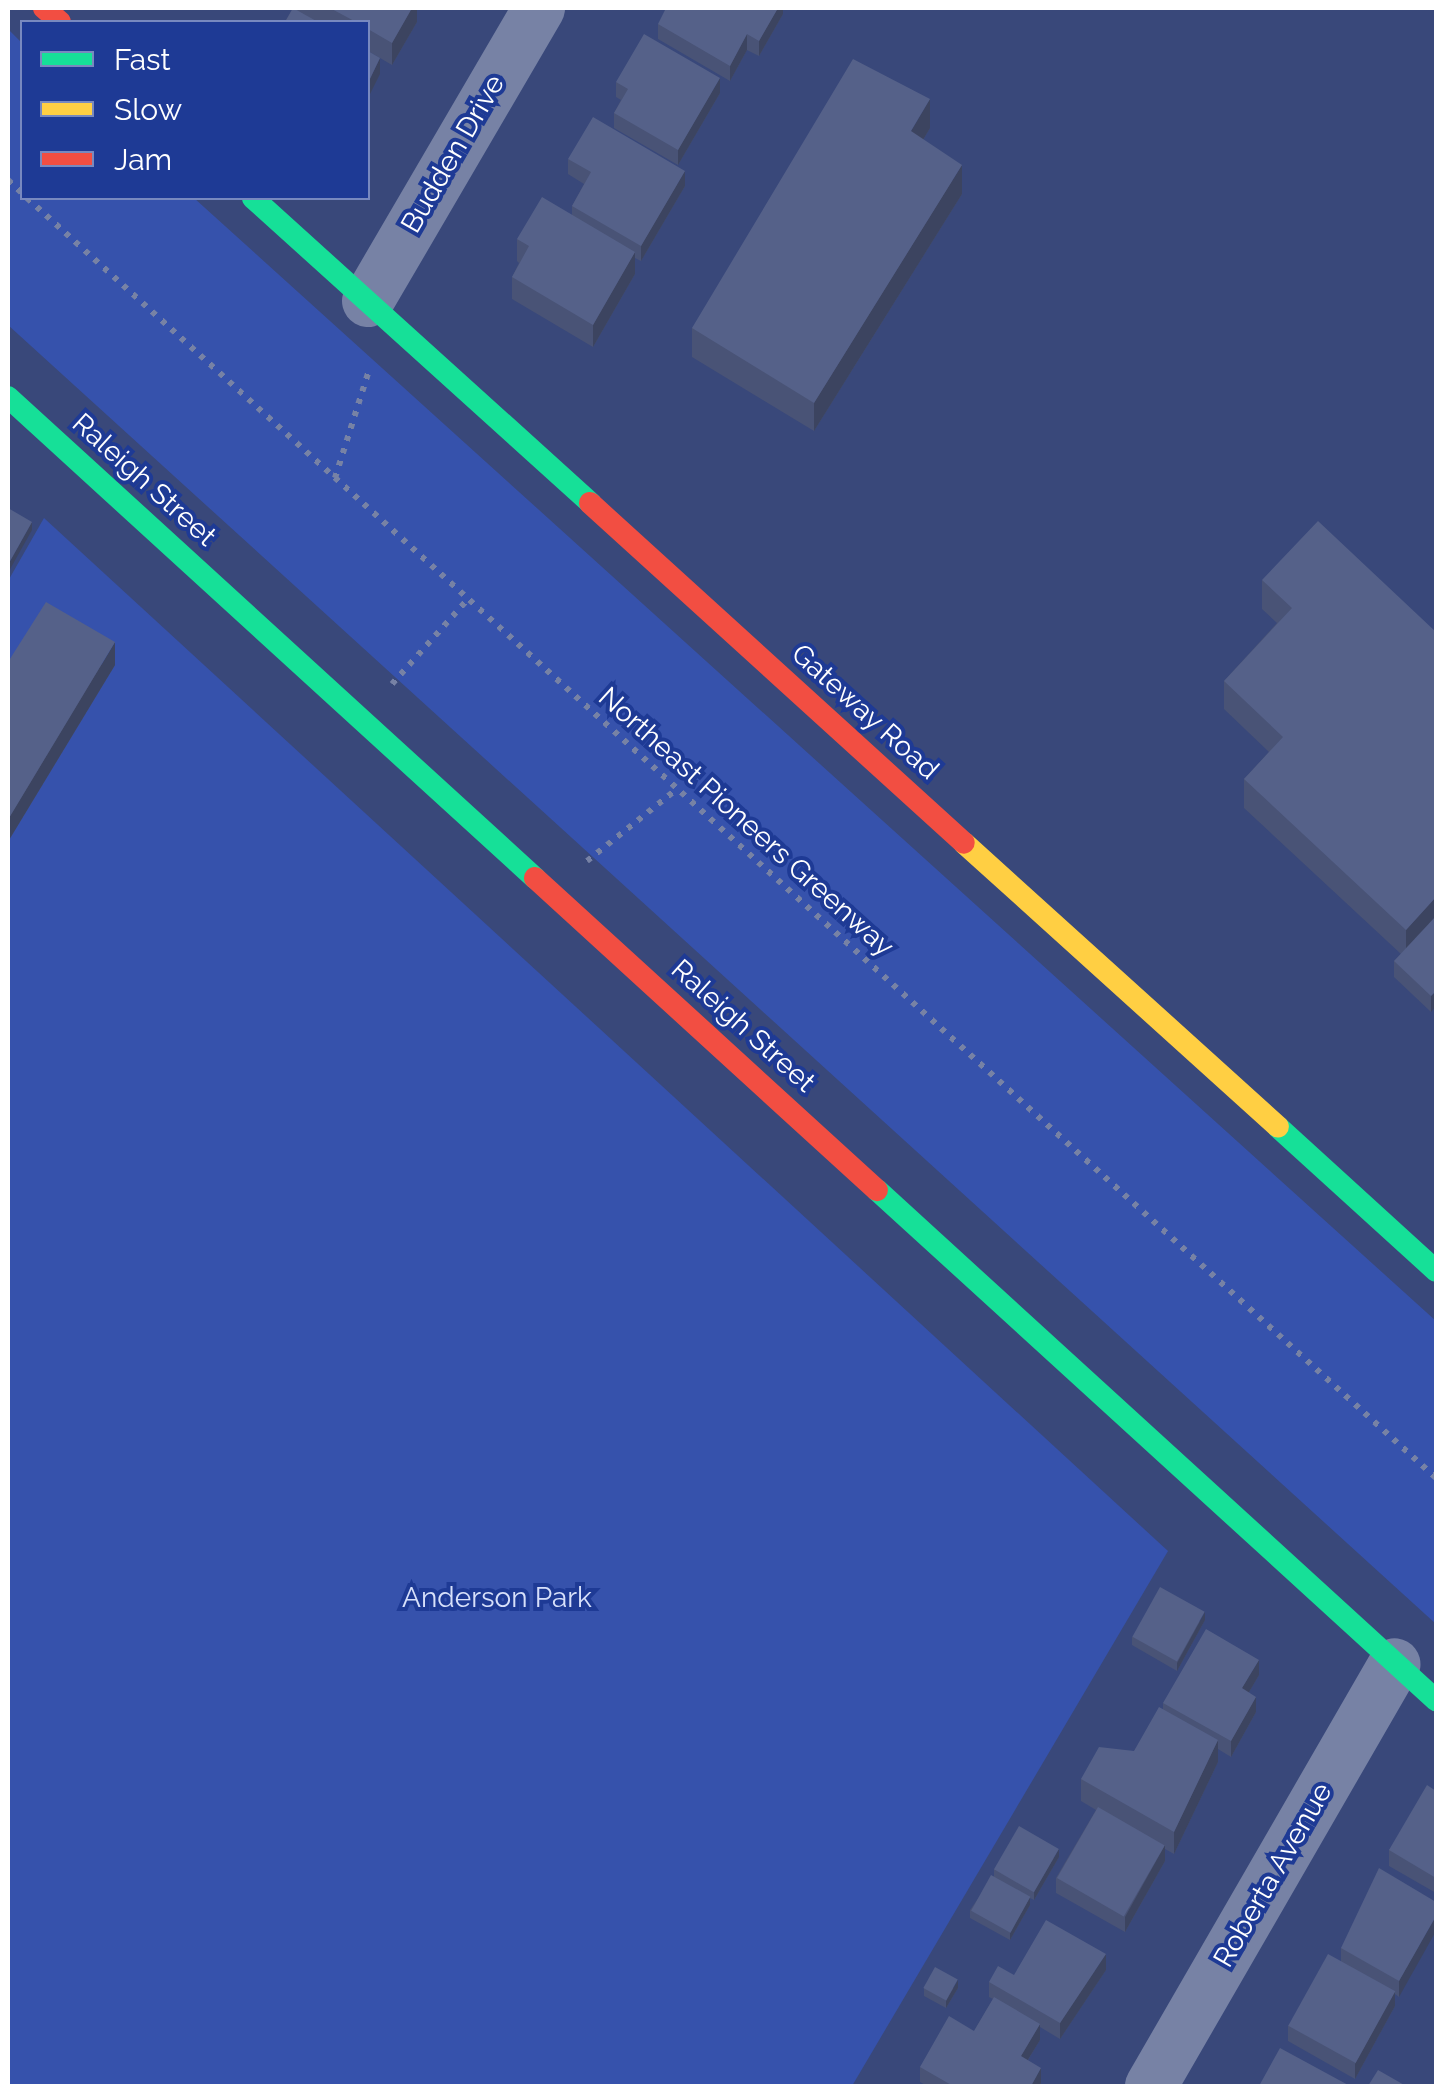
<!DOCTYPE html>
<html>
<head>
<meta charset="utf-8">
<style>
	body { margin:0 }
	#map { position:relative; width:1444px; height:2094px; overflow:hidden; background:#39487a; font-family:Raleway,sans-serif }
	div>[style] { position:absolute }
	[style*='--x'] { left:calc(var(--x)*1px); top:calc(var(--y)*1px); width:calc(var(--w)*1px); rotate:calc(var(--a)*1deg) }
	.green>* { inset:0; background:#3652ac }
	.path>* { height:6px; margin-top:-3px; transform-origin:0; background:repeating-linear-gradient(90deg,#7782a5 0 5px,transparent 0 13px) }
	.street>* { height:52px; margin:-26px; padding:0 26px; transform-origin:26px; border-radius:26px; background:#7782a5 }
	.fast>* { height:22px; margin:-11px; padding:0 11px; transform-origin:11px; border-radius:11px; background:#16e098 }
	.slow>* { height:22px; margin:-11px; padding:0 11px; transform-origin:11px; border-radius:11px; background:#ffcf43 }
	.jam>* { height:22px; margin:-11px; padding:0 11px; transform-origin:11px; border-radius:11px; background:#f24e42 }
	.wall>* { inset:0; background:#495376 }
	.shaded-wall>* { inset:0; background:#3c4460 }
	.building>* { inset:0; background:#556189; transform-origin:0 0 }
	span { translate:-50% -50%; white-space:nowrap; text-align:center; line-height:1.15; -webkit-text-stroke:8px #1e3a95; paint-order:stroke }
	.street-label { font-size:28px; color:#fff }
	.park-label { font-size:28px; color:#d7e0fa }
	.frame { position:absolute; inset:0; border:10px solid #fff; pointer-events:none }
	.legend { position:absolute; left:20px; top:20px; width:350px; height:180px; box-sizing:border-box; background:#1e3a95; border:2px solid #7889bf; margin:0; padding:12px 18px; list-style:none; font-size:30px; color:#fff }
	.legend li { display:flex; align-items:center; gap:20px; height:50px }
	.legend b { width:50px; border:2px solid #7889bf }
</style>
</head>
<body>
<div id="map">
	<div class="green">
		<i style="clip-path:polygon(8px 29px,22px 43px,22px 198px,194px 198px,1436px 1321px,1436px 1624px,8px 325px)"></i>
		<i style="clip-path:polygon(44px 518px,1168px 1551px,852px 2086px,8px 2086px,8px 581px)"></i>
	</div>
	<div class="path">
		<i style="--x:8;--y:180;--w:19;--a:43"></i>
		<i style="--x:27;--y:198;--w:1904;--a:42.25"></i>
		<i style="--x:335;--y:478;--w:113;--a:-72.5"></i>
		<i style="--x:392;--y:684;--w:114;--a:-48.2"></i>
		<i style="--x:587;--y:861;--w:115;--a:-38.7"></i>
	</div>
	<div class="street">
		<i style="--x:368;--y:301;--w:339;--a:-59.7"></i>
		<i style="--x:1151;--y:2086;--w:487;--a:-60"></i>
	</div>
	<div class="fast">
		<i style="--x:253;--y:198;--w:455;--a:42.1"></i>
		<i style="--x:8;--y:397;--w:714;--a:42.39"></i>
		<i style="--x:1278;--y:1127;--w:214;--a:42.3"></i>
		<i style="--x:877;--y:1190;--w:757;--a:42.38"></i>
	</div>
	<div class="slow">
		<i style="--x:964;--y:843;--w:423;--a:42.1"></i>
	</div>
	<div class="jam">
		<i style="--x:44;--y:8;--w:21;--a:41"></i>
		<i style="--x:590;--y:503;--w:505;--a:42.27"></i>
		<i style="--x:535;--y:878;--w:463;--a:42.4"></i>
	</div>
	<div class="wall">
		<i style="clip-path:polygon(293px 8px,417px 8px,417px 22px,392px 65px,368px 51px,368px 22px,285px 22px)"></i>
		<i style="clip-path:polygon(783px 8px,783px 14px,759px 56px,747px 50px,730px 81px,658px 39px,658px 24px)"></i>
		<i style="clip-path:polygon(616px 82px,720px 93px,678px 165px,614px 128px,614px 113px,621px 100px,616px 97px)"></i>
		<i style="clip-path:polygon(930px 128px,923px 140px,962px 194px,814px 431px,692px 357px,692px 328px)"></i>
		<i style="clip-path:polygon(568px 159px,685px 186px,641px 261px,635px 258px,635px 274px,593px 347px,512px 299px,512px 277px,519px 263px,517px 261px,517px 239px,572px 215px,572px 206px,584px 184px,568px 174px)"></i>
		<i style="clip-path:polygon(1262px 580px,1436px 632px,1431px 1012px,1394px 977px,1394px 961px,1401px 954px,1244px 808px,1244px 779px,1269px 752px,1224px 709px,1224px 681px,1277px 623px,1262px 609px)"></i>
		<i style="clip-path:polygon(8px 662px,115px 665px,9px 840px,8px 840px)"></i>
		<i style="clip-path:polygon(1205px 1620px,1177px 1671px,1132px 1645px,1132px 1637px)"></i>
		<i style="clip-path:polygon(1259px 1675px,1249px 1692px,1256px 1712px,1231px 1757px,1218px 1749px,1218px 1762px,1174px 1854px,1165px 1849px,1165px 1861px,1125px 1932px,1056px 1893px,1056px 1878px,1096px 1810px,1081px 1801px,1081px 1779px,1134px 1751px,1163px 1709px,1163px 1703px)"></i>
		<i style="clip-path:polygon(1436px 1791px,1436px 1893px,1389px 1866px,1389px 1850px)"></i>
		<i style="clip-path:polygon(1059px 1857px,1034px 1900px,1030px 1898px,1030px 1905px,1010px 1940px,970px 1918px,970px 1910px,994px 1876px,994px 1869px)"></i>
		<i style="clip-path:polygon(1436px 1902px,1399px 1997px,1395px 1994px,1395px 2006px,1355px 2079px,1288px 2041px,1288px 2026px,1341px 1961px,1341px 1948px)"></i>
		<i style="clip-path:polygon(1106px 1970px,1060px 2039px,1040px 2027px,1040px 2040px,1028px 2060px,1041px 2083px,1039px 2086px,927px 2086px,920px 2082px,920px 2067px,974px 2031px,993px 1999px,989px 1997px,989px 1982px,1014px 1975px)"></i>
		<i style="clip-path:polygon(924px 1988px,958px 1988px,946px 2008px,924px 1996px)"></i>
	</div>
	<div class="shaded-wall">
		<i style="clip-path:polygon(412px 8px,417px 8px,417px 22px,392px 65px,392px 43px)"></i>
		<i style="clip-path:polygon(778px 8px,783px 8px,783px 14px,759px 56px,759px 41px)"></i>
		<i style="clip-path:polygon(747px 34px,747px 50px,730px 81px,730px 66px)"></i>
		<i style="clip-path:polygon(380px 58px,380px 74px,368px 98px,368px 83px)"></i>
		<i style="clip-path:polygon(720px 78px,720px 93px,678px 165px,678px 150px)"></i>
		<i style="clip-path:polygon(930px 99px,930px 128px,911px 160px,911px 131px)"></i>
		<i style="clip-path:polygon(962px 165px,962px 194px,814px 431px,814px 403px)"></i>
		<i style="clip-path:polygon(685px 171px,685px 186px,641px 261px,641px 246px)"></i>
		<i style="clip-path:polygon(635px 252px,635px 274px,593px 347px,593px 325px)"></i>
		<i style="clip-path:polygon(32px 522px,32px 530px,9px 571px,9px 563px)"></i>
		<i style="clip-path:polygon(115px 642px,115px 665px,9px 840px,9px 818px)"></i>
		<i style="clip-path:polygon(1436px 897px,1436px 926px,1406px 959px,1406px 930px)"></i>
		<i style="clip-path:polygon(1436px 991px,1436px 1006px,1431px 1012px,1431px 996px)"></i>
		<i style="clip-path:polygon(1205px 1612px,1205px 1620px,1177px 1671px,1177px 1663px)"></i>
		<i style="clip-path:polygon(1259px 1660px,1259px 1675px,1242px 1704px,1242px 1688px)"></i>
		<i style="clip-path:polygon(1256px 1697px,1256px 1712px,1231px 1757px,1231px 1741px)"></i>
		<i style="clip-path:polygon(1218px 1740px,1218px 1762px,1174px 1854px,1174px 1832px)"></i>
		<i style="clip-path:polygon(1165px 1845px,1165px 1861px,1125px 1932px,1125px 1917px)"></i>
		<i style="clip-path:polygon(1059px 1849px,1059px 1857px,1034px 1900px,1034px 1892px)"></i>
		<i style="clip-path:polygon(1030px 1897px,1030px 1905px,1010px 1940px,1010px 1933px)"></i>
		<i style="clip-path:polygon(1436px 1916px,1436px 1931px,1399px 1997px,1399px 1981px)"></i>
		<i style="clip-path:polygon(1106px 1954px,1106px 1970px,1060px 2039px,1060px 2023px)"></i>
		<i style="clip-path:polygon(958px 1980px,958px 1988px,946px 2008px,946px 2001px)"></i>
		<i style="clip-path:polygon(1395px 1991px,1395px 2006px,1355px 2079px,1355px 2064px)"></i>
		<i style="clip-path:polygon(1040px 2024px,1040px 2040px,1021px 2071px,1021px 2056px)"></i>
		<i style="clip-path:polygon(1041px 2068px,1041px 2083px,1039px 2086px,1031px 2086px)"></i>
	</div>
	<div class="building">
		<i style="clip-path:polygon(293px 8px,318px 22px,285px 22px)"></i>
		<i style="clip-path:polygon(330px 8px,412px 8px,392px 43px,368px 29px,368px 22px,356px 22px)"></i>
		<i style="clip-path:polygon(666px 8px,778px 8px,759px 41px,747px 34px,730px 66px,658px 24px)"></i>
		<i style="clip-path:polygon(644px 34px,720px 78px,678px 150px,614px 113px,628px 89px,616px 82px)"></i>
		<i style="clip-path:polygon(368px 51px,380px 58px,368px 83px)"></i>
		<i style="clip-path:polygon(853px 59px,930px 99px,911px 131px,962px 165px,814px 403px,692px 328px)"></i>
		<i style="clip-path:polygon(593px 117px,685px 171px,641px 246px,572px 206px,591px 172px,568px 159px)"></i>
		<i style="clip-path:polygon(542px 197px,635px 252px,593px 325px,512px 277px,529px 246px,517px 239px)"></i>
		<i style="clip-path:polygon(8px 508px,32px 522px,9px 563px,8px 563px)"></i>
		<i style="clip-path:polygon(1318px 521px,1436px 632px,1436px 897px,1406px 930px,1244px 779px,1283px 737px,1224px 681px,1292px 608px,1262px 580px)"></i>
		<i style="clip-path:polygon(46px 602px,115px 642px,9px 818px,8px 817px,8px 662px)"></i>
		<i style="clip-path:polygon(1436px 916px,1436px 991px,1431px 996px,1394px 961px)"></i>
		<i style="left:1160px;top:1587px;width:51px;height:57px;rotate:29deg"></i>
		<i style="clip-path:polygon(1206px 1629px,1259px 1660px,1242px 1688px,1256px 1697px,1231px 1741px,1163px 1703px)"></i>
		<i style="clip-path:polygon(1159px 1707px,1218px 1740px,1174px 1832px,1081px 1779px,1099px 1747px,1134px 1751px)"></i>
		<i style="clip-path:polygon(1427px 1785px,1436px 1791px,1436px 1878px,1389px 1850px)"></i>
		<i style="left:1098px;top:1807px;width:77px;height:82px;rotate:30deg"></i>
		<i style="left:1019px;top:1826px;width:46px;height:50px;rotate:30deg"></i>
		<i style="clip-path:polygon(1379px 1868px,1436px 1902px,1436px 1916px,1399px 1981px,1341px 1948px)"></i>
		<i style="left:991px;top:1875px;width:45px;height:41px;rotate:29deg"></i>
		<i style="clip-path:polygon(1046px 1920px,1106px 1954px,1060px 2023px,989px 1982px,998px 1966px,1014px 1975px)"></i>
		<i style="left:1328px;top:1954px;width:77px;height:82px;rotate:29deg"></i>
		<i style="left:935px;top:1967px;width:26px;height:24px;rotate:29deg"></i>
		<i style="clip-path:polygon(994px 1997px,1040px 2024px,1021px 2056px,1041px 2068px,1031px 2086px,953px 2086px,920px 2067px,949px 2016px,974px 2031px)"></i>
		<i style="clip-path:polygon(1280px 2048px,1350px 2086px,1259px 2086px)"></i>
		<i style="clip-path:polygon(1378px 2070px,1406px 2086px,1368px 2086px)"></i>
	</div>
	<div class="street-label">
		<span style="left:453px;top:154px;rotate:-60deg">Budden Drive</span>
		<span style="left:144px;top:480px;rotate:42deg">Raleigh Street</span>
		<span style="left:865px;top:712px;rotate:42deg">Gateway Road</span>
		<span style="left:746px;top:822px;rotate:42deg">Northeast Pioneers Greenway</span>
		<span style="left:743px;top:1026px;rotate:42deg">Raleigh Street</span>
		<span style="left:1273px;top:1875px;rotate:-60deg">Roberta Avenue</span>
	</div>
	<div class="park-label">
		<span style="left:497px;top:1598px">Anderson Park</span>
	</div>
	<div class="frame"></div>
	<ul class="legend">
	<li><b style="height:12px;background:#16e098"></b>Fast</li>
	<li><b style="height:12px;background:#ffcf43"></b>Slow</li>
	<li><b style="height:12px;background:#f24e42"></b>Jam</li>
	</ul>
</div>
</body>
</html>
